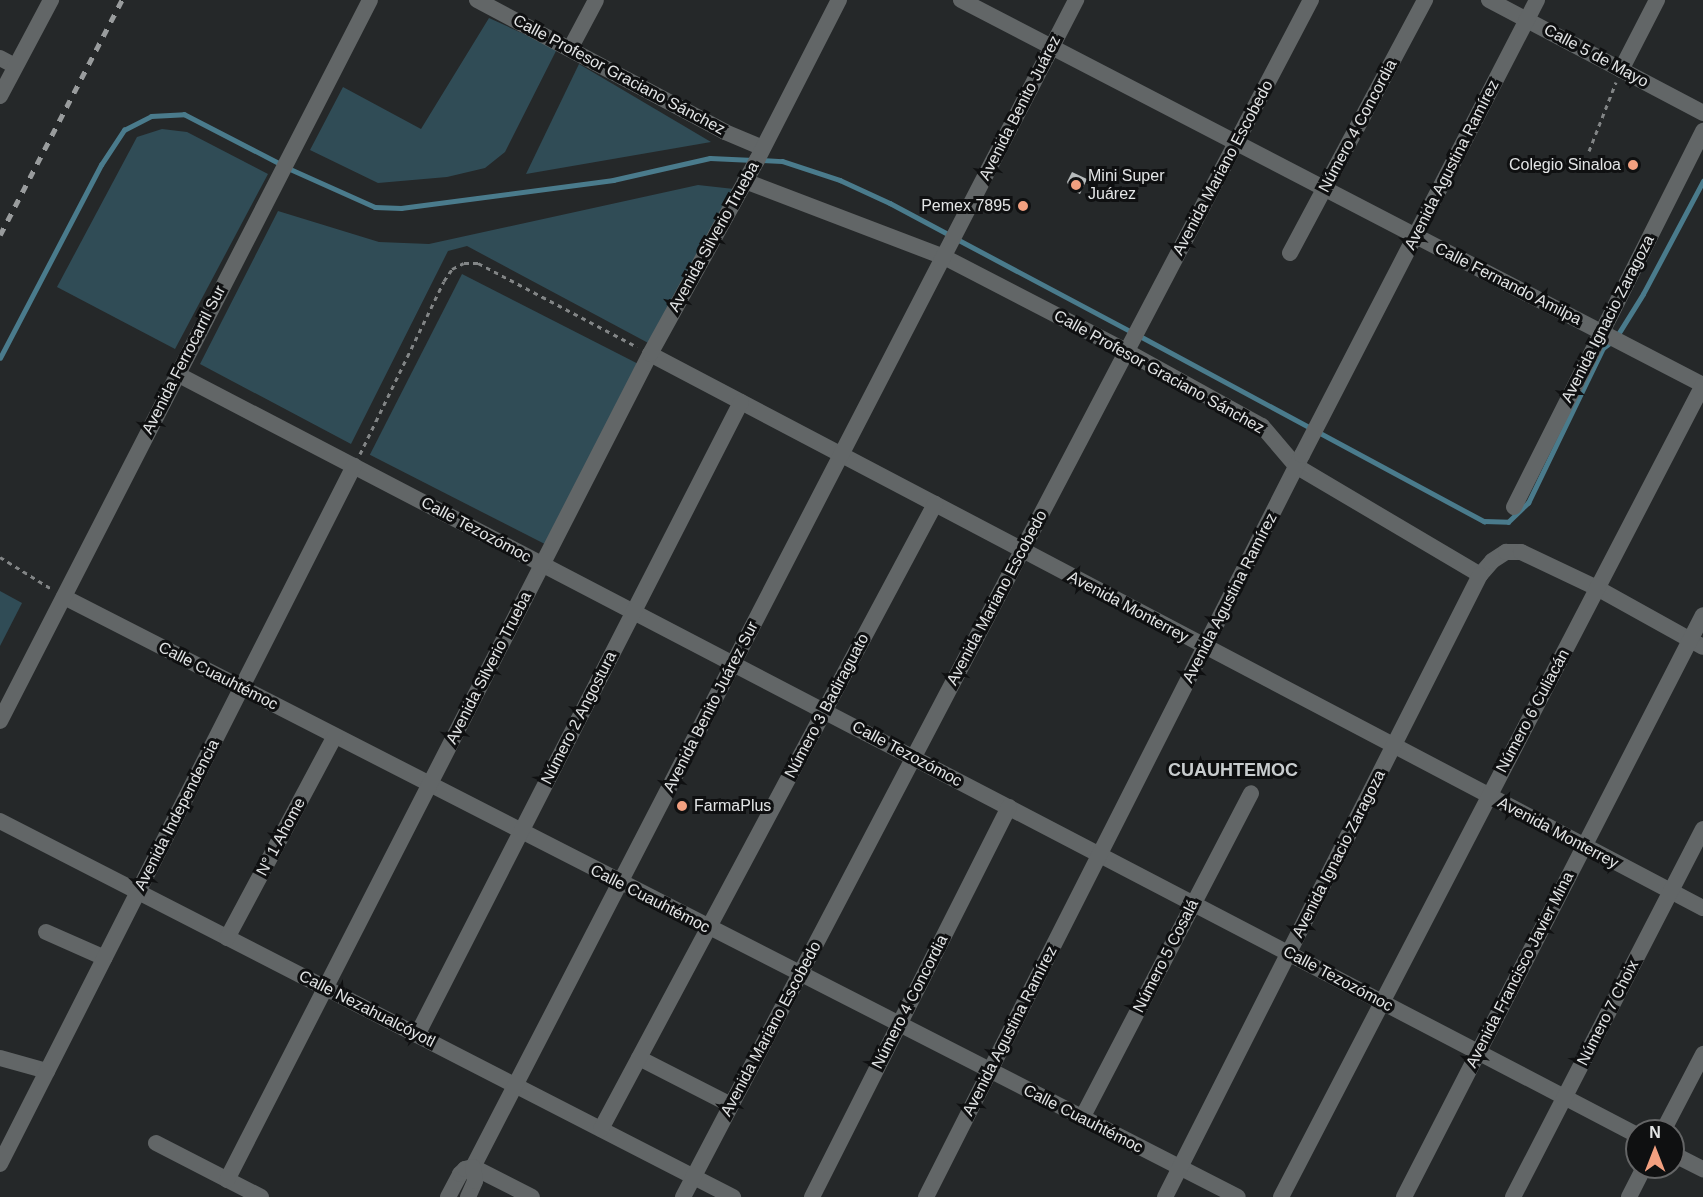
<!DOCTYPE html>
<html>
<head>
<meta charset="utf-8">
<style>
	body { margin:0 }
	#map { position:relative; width:1703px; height:1197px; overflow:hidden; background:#252829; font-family:Arial,sans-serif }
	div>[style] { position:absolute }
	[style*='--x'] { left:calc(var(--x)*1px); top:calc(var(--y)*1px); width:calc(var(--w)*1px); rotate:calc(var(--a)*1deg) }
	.green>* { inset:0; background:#304c56; transform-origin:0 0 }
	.stream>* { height:4.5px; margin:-2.25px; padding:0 2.25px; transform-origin:2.25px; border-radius:2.25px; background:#4a7b8c }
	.building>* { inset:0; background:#b7bbbc }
	.path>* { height:3px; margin-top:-1.5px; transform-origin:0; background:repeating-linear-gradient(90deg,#828586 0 4.5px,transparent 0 9px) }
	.minor>* { height:16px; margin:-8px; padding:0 8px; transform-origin:8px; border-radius:8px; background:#626667 }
	.rail>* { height:4.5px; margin-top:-2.25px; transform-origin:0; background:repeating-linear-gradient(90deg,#999c9d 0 8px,transparent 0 16px) }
	.dots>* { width:16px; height:16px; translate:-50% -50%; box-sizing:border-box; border:3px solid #0f1011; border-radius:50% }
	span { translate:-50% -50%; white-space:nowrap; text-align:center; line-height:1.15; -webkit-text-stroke:6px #0f1011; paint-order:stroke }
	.street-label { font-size:16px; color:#e3e5e6 }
	.poi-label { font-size:16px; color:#e3e5e6 }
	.right { translate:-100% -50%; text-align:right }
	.left { translate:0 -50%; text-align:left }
	.neighbourhood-label { font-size:18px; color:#c8ccce; font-weight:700 }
	.north { position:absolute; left:1625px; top:1119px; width:60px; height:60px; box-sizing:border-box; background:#0f1011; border:2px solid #646566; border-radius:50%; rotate:0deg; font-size:16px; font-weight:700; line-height:24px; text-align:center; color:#e3e5e6 }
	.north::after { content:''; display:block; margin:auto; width:21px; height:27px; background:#f2a080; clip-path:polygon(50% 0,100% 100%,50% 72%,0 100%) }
</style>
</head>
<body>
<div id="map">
	<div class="green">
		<i style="clip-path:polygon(489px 18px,557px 49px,505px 152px,485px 168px,447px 177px,378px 183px,310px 150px,343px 87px,421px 129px)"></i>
		<i style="clip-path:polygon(579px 64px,711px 142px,526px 174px)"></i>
		<i style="clip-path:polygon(162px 129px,187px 132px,268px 174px,175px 349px,57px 287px,137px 137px)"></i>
		<i style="clip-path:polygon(698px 185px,743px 190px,652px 345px,467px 246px,448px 251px,351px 444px,200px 364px,278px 211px,379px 242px,429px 244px)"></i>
		<i style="left:462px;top:274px;width:198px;height:203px;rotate:27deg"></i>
		<i style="clip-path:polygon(0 591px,22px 603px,0 646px)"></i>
	</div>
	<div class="stream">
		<i style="--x:761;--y:160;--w:21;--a:3"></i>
		<i style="--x:782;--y:161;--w:61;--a:18.1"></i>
		<i style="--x:840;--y:180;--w:55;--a:24.7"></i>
		<i style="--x:890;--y:203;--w:68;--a:28.1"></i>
		<i style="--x:288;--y:168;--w:95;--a:24.1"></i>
		<i style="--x:375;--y:207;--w:26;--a:2"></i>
		<i style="--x:401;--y:208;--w:214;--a:-7.5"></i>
		<i style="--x:613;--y:180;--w:99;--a:-12.8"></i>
		<i style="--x:710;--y:158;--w:43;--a:2.7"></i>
		<i style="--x:957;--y:239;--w:198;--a:28"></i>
		<i style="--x:1140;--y:336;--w:391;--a:28.3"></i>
		<i style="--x:1484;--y:521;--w:24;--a:2"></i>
		<i style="--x:1508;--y:522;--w:28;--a:-44"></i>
		<i style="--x:1528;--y:503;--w:172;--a:-64.2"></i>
		<i style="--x:1603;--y:348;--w:10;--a:-37"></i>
		<i style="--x:1617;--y:336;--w:49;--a:-58.2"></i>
		<i style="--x:1643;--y:294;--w:128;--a:-62"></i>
		<i style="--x:0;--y:358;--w:218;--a:-62.4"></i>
		<i style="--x:101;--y:165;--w:42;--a:-56.7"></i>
		<i style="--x:124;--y:130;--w:30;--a:-27"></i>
		<i style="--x:151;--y:116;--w:33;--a:-3"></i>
		<i style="--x:184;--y:114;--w:109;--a:27.3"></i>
	</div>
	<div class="building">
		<i style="clip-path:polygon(1072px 172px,1087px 179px,1080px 194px,1070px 189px,1067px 182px)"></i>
	</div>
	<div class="path">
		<i style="--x:1589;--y:151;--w:74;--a:-68.6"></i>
		<i style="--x:360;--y:454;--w:192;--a:-64.1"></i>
		<i style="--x:444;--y:281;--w:14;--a:-56"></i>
		<i style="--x:452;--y:269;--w:13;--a:-27"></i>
		<i style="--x:464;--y:263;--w:14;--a:0"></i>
		<i style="--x:478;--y:263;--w:180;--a:27.8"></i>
		<i style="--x:0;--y:557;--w:59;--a:31.8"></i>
	</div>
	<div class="minor">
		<i style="--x:477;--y:0;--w:281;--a:28"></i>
		<i style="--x:725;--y:132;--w:41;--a:22.8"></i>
		<i style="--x:961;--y:0;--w:836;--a:27.42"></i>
		<i style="--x:1489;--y:0;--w:242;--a:27.8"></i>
		<i style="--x:570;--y:49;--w:55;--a:-62"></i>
		<i style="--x:0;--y:58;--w:17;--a:28"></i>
		<i style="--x:1621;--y:70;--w:79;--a:-62.8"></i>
		<i style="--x:0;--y:96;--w:109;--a:-62"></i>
		<i style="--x:745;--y:181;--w:213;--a:20.9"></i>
		<i style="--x:944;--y:257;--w:205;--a:27.3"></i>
		<i style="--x:1126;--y:351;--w:155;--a:28.9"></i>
		<i style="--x:1262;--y:426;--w:52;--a:49.6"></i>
		<i style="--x:1296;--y:466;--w:214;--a:30.6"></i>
		<i style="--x:1480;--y:575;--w:18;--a:-49"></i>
		<i style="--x:1492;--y:561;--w:17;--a:-33"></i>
		<i style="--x:1506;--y:552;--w:15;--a:0"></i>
		<i style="--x:1521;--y:552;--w:84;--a:25.3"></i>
		<i style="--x:1597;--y:588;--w:121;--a:29.1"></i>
		<i style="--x:1290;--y:253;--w:287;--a:-61.9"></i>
		<i style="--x:650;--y:354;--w:1190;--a:27.75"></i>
		<i style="--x:177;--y:374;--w:1646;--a:27.53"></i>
		<i style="--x:1514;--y:507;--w:421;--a:-63.3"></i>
		<i style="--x:64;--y:597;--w:1318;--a:27.07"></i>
		<i style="--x:0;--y:721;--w:810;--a:-62.83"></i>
		<i style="--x:0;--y:821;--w:824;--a:27.16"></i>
		<i style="--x:46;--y:932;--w:64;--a:23.8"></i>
		<i style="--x:227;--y:938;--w:229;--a:-61.9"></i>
		<i style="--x:417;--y:1035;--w:711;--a:-62.89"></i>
		<i style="--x:0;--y:1058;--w:49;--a:15.5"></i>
		<i style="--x:639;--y:1058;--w:103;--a:27.1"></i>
		<i style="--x:1082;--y:1118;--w:366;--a:-62.5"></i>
		<i style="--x:601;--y:1129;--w:709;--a:-61.88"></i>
		<i style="--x:1663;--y:1131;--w:87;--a:-62.5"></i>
		<i style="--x:156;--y:1143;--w:118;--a:27.2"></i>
		<i style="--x:1673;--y:1154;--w:34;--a:27"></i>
		<i style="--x:0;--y:1164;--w:783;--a:-63.11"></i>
		<i style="--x:473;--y:1167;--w:1314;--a:-62.67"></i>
		<i style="--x:473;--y:1167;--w:66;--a:27"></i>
		<i style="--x:227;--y:1180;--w:928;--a:-62.88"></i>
		<i style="--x:650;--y:354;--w:222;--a:-61.1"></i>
		<i style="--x:757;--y:160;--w:180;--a:-62.9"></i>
		<i style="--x:448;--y:1197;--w:26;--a:-62"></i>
		<i style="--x:460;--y:1174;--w:7;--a:-45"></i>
		<i style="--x:465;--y:1169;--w:8;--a:-14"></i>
		<i style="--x:468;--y:1197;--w:17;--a:-66"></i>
		<i style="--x:475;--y:1181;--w:14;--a:-98"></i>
		<i style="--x:683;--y:1197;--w:1352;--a:-62.32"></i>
		<i style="--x:812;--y:1197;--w:437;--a:-63.2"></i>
		<i style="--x:926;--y:1197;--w:832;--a:-63.13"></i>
		<i style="--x:1302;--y:455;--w:512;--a:-62.68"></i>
		<i style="--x:1165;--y:1197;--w:697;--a:-63.14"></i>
		<i style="--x:1281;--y:1197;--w:915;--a:-62.54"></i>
		<i style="--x:1404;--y:1197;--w:654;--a:-62.81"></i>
		<i style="--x:1513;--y:1197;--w:414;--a:-62.7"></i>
		<i style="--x:1629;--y:1197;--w:34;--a:-63"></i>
	</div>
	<div class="rail">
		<i style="--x:0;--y:235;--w:265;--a:-62.6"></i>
	</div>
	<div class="dots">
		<i style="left:1633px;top:165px;background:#f2a080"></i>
		<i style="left:1076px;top:185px;background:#f2a080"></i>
		<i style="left:1023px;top:206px;background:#f2a080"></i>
		<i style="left:682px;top:806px;background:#f2a080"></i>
	</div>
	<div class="street-label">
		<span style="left:1596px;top:56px;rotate:28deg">Calle 5 de Mayo</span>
		<span style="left:619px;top:75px;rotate:28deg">Calle Profesor Graciano Sánchez</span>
		<span style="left:1020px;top:108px;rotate:-63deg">Avenida Benito Juárez</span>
		<span style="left:1358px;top:126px;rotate:-62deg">Número 4 Concordia</span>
		<span style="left:1452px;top:165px;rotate:-63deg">Avenida Agustina Ramírez</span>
		<span style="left:1223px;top:168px;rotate:-62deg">Avenida Mariano Escobedo</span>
		<span style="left:714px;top:237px;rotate:-61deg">Avenida Silverio Trueba</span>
		<span style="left:1508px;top:284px;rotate:27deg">Calle Fernando Amilpa</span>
		<span style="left:1608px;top:319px;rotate:-63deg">Avenida Ignacio Zaragoza</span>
		<span style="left:184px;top:360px;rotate:-63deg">Avenida Ferrocarril Sur</span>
		<span style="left:1159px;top:372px;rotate:29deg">Calle Profesor Graciano Sánchez</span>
		<span style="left:476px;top:530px;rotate:28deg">Calle Tezozómoc</span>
		<span style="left:997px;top:598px;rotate:-62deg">Avenida Mariano Escobedo</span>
		<span style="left:1230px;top:598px;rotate:-63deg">Avenida Agustina Ramírez</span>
		<span style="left:1128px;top:607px;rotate:28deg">Avenida Monterrey</span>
		<span style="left:489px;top:668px;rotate:-63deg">Avenida Silverio Trueba</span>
		<span style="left:218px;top:676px;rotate:27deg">Calle Cuauhtémoc</span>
		<span style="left:827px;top:706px;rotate:-62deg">Número 3 Badiraguato</span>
		<span style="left:711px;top:707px;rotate:-63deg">Avenida Benito Juárez Sur</span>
		<span style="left:1533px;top:711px;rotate:-62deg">Número 6 Culiacán</span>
		<span style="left:579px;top:718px;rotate:-63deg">Número 2 Angostura</span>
		<span style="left:907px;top:754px;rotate:28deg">Calle Tezozómoc</span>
		<span style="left:177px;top:815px;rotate:-63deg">Avenida Independencia</span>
		<span style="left:1558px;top:833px;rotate:28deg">Avenida Monterrey</span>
		<span style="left:281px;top:837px;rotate:-62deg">N° 1 Ahome</span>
		<span style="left:1339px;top:854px;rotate:-63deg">Avenida Ignacio Zaragoza</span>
		<span style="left:650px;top:899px;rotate:27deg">Calle Cuauhtémoc</span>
		<span style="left:1166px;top:956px;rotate:-63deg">Número 5 Cosalá</span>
		<span style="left:1520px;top:970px;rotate:-63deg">Avenida Francisco Javier Mina</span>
		<span style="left:1338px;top:979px;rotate:28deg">Calle Tezozómoc</span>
		<span style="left:910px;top:1002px;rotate:-63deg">Número 4 Concordia</span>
		<span style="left:367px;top:1009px;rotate:27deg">Calle Nezahualcóyotl</span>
		<span style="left:1608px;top:1013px;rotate:-63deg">Número 7 Choix</span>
		<span style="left:771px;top:1029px;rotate:-62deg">Avenida Mariano Escobedo</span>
		<span style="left:1010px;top:1031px;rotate:-63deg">Avenida Agustina Ramírez</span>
		<span style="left:1083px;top:1119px;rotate:27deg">Calle Cuauhtémoc</span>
	</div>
	<div class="poi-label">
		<span class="right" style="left:1621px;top:165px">Colegio Sinaloa</span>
		<span class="left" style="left:1088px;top:185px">Mini Super<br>Juárez</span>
		<span class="right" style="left:1011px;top:206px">Pemex 7895</span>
		<span class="left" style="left:694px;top:806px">FarmaPlus</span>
	</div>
	<div class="neighbourhood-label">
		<span style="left:1233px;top:770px">CUAUHTEMOC</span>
	</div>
	<div class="north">N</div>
</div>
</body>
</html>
